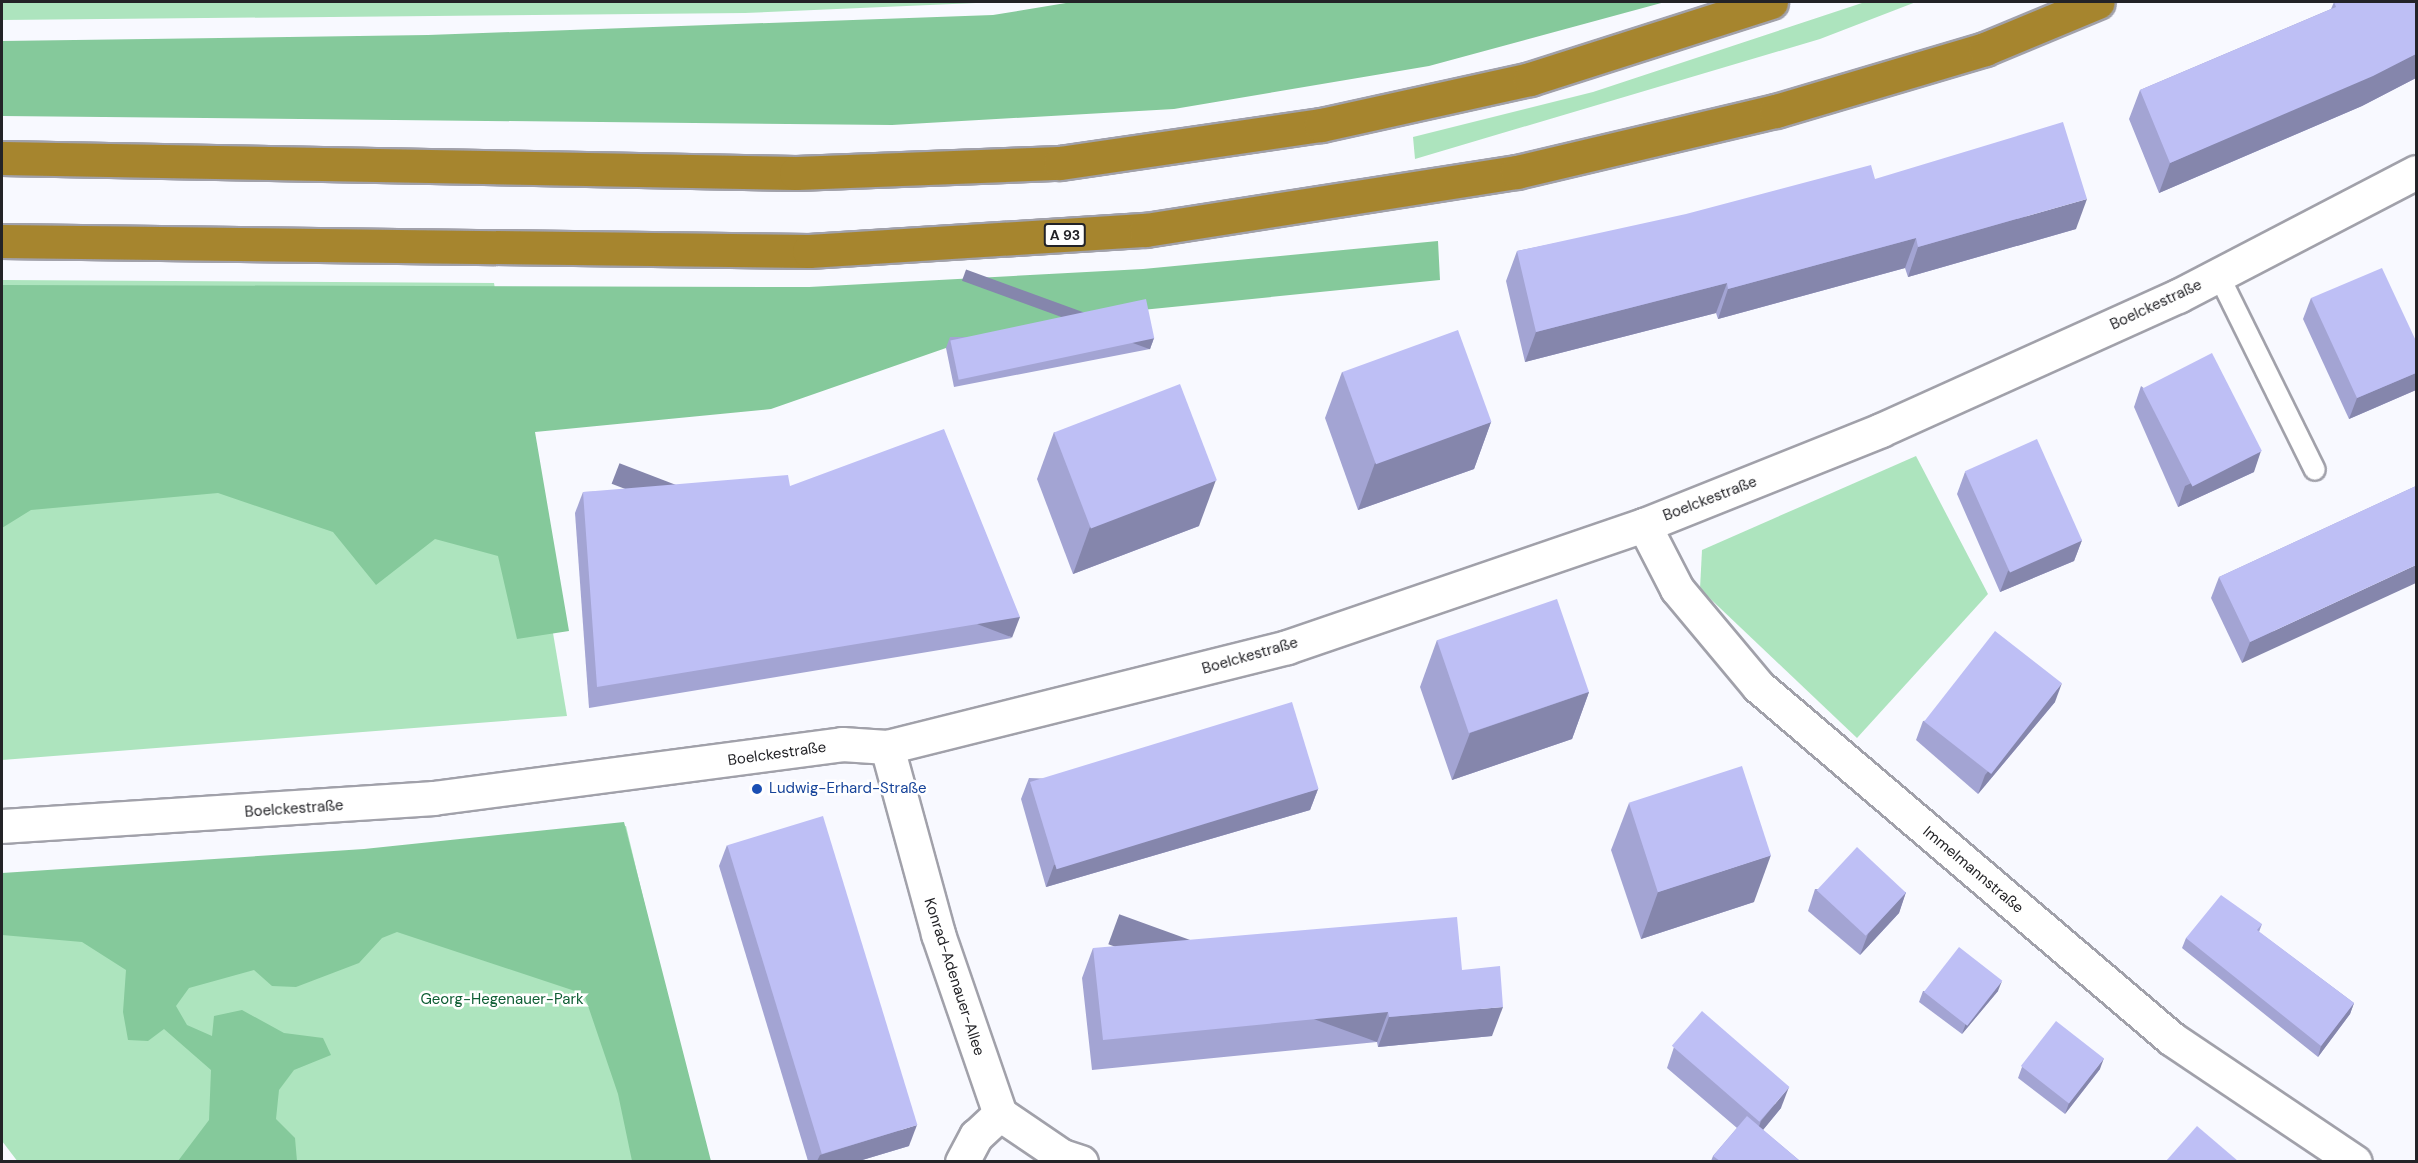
<!DOCTYPE html>
<html>
<head>
<meta charset="utf-8">
<style>
	body { margin:0 }
	#map { position:relative; width:2418px; height:1163px; overflow:hidden; background:#f8f9ff; font-family:"DM Sans",sans-serif }
	div>[style] { position:absolute }
	[style*='--x'] { left:calc(var(--x)*1px); top:calc(var(--y)*1px); width:calc(var(--w)*1px); rotate:calc(var(--a)*1deg) }
	.green>* { inset:0; background:#ade4be }
	.forest>* { inset:0; background:#85c99b }
	.roads { filter:drop-shadow(2px 0 #a1a1aa) drop-shadow(-2px 0 #a1a1aa) drop-shadow(0 2px #a1a1aa) drop-shadow(0 -2px #a1a1aa) }
	.service>* { height:20px; margin:-10px; padding:0 10px; transform-origin:10px; border-radius:10px; background:#fff }
	.minor>* { height:33px; margin:-16.5px; padding:0 16.5px; transform-origin:16.5px; border-radius:16.5px; background:#fff }
	.tertiary>* { height:33px; margin:-16.5px; padding:0 16.5px; transform-origin:16.5px; border-radius:16.5px; background:#fff }
	.motorway>* { height:33px; margin:-16.5px; padding:0 16.5px; transform-origin:16.5px; border-radius:16.5px; background:#a6852e }
	.wall>* { inset:0; background:#a3a4d3 }
	.shaded-wall>* { inset:0; background:#8586ac; transform-origin:0 0 }
	.building>* { inset:0; background:#bebff5; transform-origin:0 0 }
	.dots>* { width:16px; height:16px; translate:-50% -50%; box-sizing:border-box; border:3px solid #fff; border-radius:50% }
	span { translate:-50% -50%; white-space:nowrap; text-align:center; line-height:1.15; -webkit-text-stroke:5px #fff; paint-order:stroke }
	.shield-label span { padding:2px 4px; background:#fff; border:2px solid; border-radius:4px; -webkit-text-stroke-width:0 }
	.shield-label { font-size:14px; color:#232327; font-weight:700 }
	.street-label { font-size:15px; color:#232327 }
	.transit-label { font-size:15px; color:#164399 }
	.left { translate:0 -50%; text-align:left }
	.park-label { font-size:15px; color:#0e5e34 }
	.frame { position:absolute; inset:0; border:3px solid #232327; pointer-events:none }
</style>
</head>
<body>
<div id="map">
	<div class="green">
		<i style="clip-path:polygon(2px 2px,999px 2px,745px 13px,2px 20px)"></i>
		<i style="clip-path:polygon(1865px 2px,1916px 2px,1820px 39px,1415px 159px,1413px 137px,1593px 92px)"></i>
		<i style="clip-path:polygon(2px 280px,494px 283px,567px 716px,2px 760px)"></i>
		<i style="clip-path:polygon(1916px 456px,1988px 594px,1857px 738px,1700px 589px,1702px 550px)"></i>
		<i style="clip-path:polygon(626px 826px,706px 1161px,18px 1162px,2px 1141px,2px 884px)"></i>
	</div>
	<div class="forest">
		<i style="clip-path:polygon(1072px 2px,1665px 2px,1429px 66px,1174px 109px,892px 125px,2px 116px,2px 41px,428px 35px,993px 15px)"></i>
		<i style="clip-path:polygon(1438px 241px,1440px 280px,1142px 310px,946px 348px,771px 409px,535px 432px,569px 631px,517px 639px,498px 556px,435px 539px,376px 585px,333px 532px,218px 493px,31px 510px,2px 528px,2px 285px,809px 287px,1143px 269px)"></i>
		<i style="clip-path:polygon(624px 822px,711px 1161px,632px 1161px,618px 1094px,584px 994px,397px 932px,382px 938px,359px 963px,296px 987px,272px 986px,254px 970px,189px 988px,176px 1006px,187px 1025px,212px 1036px,214px 1016px,242px 1010px,284px 1033px,323px 1038px,331px 1055px,294px 1070px,279px 1090px,276px 1119px,295px 1138px,297px 1161px,178px 1161px,209px 1120px,211px 1070px,164px 1029px,148px 1041px,128px 1040px,123px 1012px,126px 970px,82px 942px,2px 935px,2px 873px,364px 849px)"></i>
	</div>
	<div class="roads">
		<div class="service">
			<i style="--x:2219;--y:276;--w:216;--a:63.7"></i>
		</div>
		<div class="minor">
			<i style="--x:1644;--y:525;--w:72;--a:62.7"></i>
			<i style="--x:1677;--y:589;--w:126;--a:50.1"></i>
			<i style="--x:1758;--y:686;--w:544;--a:40.45"></i>
			<i style="--x:2172;--y:1039;--w:220;--a:33.9"></i>
			<i style="--x:887;--y:747;--w:412;--a:-14"></i>
			<i style="--x:1287;--y:647;--w:377;--a:-18.9"></i>
			<i style="--x:1644;--y:525;--w:255;--a:-21.8"></i>
			<i style="--x:1881;--y:430;--w:326;--a:-24.3"></i>
			<i style="--x:2178;--y:296;--w:268;--a:-27.5"></i>
			<i style="--x:962;--y:1162;--w:30;--a:-62"></i>
			<i style="--x:976;--y:1136;--w:33;--a:-43"></i>
		</div>
		<div class="tertiary">
			<i style="--x:2;--y:826;--w:432;--a:-3.7"></i>
			<i style="--x:433;--y:798;--w:413;--a:-7.5"></i>
			<i style="--x:842;--y:744;--w:45;--a:3.8"></i>
			<i style="--x:887;--y:747;--w:194;--a:74.7"></i>
			<i style="--x:938;--y:934;--w:190;--a:71"></i>
			<i style="--x:1000;--y:1114;--w:75;--a:34.1"></i>
			<i style="--x:1062;--y:1156;--w:20;--a:18"></i>
		</div>
		<div class="motorway">
			<i style="--x:2;--y:158;--w:794;--a:1.08"></i>
			<i style="--x:796;--y:173;--w:264;--a:-2.2"></i>
			<i style="--x:1060;--y:163;--w:264;--a:-8.3"></i>
			<i style="--x:1321;--y:125;--w:214;--a:-12.4"></i>
			<i style="--x:1530;--y:79;--w:253;--a:-17.7"></i>
			<i style="--x:2;--y:241;--w:807;--a:0.71"></i>
			<i style="--x:809;--y:251;--w:338;--a:-3.6"></i>
			<i style="--x:1146;--y:230;--w:376;--a:-8.9"></i>
			<i style="--x:1517;--y:172;--w:266;--a:-13.3"></i>
			<i style="--x:1776;--y:111;--w:218;--a:-16.5"></i>
			<i style="--x:1985;--y:49;--w:122;--a:-22.6"></i>
		</div>
	</div>
	<div class="wall">
		<i style="clip-path:polygon(2334px 2px,2416px 2px,2416px 78px,2362px 106px,2159px 193px,2129px 119px,2140px 90px,2331px 9px)"></i>
		<i style="clip-path:polygon(1875px 179px,2076px 229px,1908px 277px,1905px 268px,1718px 319px,1716px 313px,1525px 362px,1506px 281px,1517px 251px)"></i>
		<i style="clip-path:polygon(2311px 298px,2416px 341px,2416px 390px,2349px 419px,2303px 319px)"></i>
		<i style="clip-path:polygon(950px 337px,1154px 338px,1150px 349px,954px 387px,946px 348px)"></i>
		<i style="clip-path:polygon(1342px 372px,1491px 422px,1474px 469px,1358px 510px,1325px 418px)"></i>
		<i style="clip-path:polygon(2141px 386px,2254px 472px,2178px 507px,2134px 407px)"></i>
		<i style="clip-path:polygon(1054px 432px,1199px 526px,1073px 574px,1037px 479px)"></i>
		<i style="clip-path:polygon(1965px 472px,2082px 540px,2074px 561px,2000px 592px,1957px 494px)"></i>
		<i style="clip-path:polygon(790px 486px,1012px 638px,589px 708px,575px 513px,583px 492px)"></i>
		<i style="clip-path:polygon(2416px 486px,2242px 663px,2211px 598px,2219px 577px)"></i>
		<i style="clip-path:polygon(1437px 640px,1589px 692px,1572px 739px,1452px 780px,1420px 687px)"></i>
		<i style="clip-path:polygon(2055px 702px,1978px 794px,1916px 740px,1923px 721px)"></i>
		<i style="clip-path:polygon(1029px 778px,1318px 789px,1310px 810px,1046px 887px,1021px 799px)"></i>
		<i style="clip-path:polygon(1629px 803px,1754px 902px,1641px 939px,1611px 850px)"></i>
		<i style="clip-path:polygon(727px 845px,909px 1146px,859px 1161px,808px 1161px,719px 866px)"></i>
		<i style="clip-path:polygon(1815px 889px,1906px 892px,1899px 913px,1860px 955px,1808px 911px)"></i>
		<i style="clip-path:polygon(2262px 924px,2259px 932px,2354px 1003px,2350px 1014px,2318px 1057px,2182px 948px,2186px 938px)"></i>
		<i style="clip-path:polygon(1093px 948px,1462px 970px,1492px 1036px,1378px 1047px,1377px 1042px,1092px 1070px,1082px 978px)"></i>
		<i style="clip-path:polygon(1923px 991px,1998px 991px,1962px 1034px,1919px 1002px)"></i>
		<i style="clip-path:polygon(1674px 1047px,1781px 1108px,1763px 1130px,1800px 1161px,1711px 1161px,1713px 1156px,1737px 1128px,1667px 1068px)"></i>
		<i style="clip-path:polygon(2022px 1067px,2100px 1069px,2065px 1114px,2018px 1078px)"></i>
	</div>
	<div class="shaded-wall">
		<i style="clip-path:polygon(2416px 54px,2416px 78px,2362px 106px,2159px 193px,2170px 163px)"></i>
		<i style="clip-path:polygon(2087px 199px,2076px 229px,1908px 277px,1918px 247px)"></i>
		<i style="clip-path:polygon(1916px 238px,1905px 268px,1718px 319px,1728px 289px)"></i>
		<i style="clip-path:polygon(1727px 283px,1716px 313px,1525px 362px,1536px 332px)"></i>
		<i style="left:1154px;top:338px;width:12px;height:200px;rotate:110deg"></i>
		<i style="clip-path:polygon(2416px 373px,2416px 390px,2349px 419px,2357px 398px)"></i>
		<i style="clip-path:polygon(1491px 422px,1474px 469px,1358px 510px,1375px 463px)"></i>
		<i style="clip-path:polygon(2261px 451px,2254px 472px,2178px 507px,2185px 486px)"></i>
		<i style="clip-path:polygon(1216px 480px,1199px 526px,1073px 574px,1090px 527px)"></i>
		<i style="clip-path:polygon(2082px 540px,2074px 561px,2000px 592px,2008px 571px)"></i>
		<i style="clip-path:polygon(2416px 565px,2416px 583px,2242px 663px,2250px 642px)"></i>
		<i style="left:1020px;top:617px;width:22px;height:429px;rotate:111deg"></i>
		<i style="clip-path:polygon(2062px 683px,2055px 702px,1978px 794px,1985px 775px)"></i>
		<i style="clip-path:polygon(1589px 692px,1572px 739px,1452px 780px,1470px 733px)"></i>
		<i style="clip-path:polygon(1318px 789px,1310px 810px,1046px 887px,1054px 865px)"></i>
		<i style="clip-path:polygon(1771px 855px,1754px 902px,1641px 939px,1658px 892px)"></i>
		<i style="clip-path:polygon(1906px 892px,1899px 913px,1860px 955px,1868px 934px)"></i>
		<i style="clip-path:polygon(2002px 981px,1998px 991px,1962px 1034px,1966px 1023px)"></i>
		<i style="clip-path:polygon(2354px 1003px,2350px 1014px,2318px 1057px,2321px 1046px)"></i>
		<i style="clip-path:polygon(1503px 1007px,1492px 1036px,1378px 1047px,1389px 1017px)"></i>
		<i style="left:1388px;top:1012px;width:32px;height:286px;rotate:110deg"></i>
		<i style="clip-path:polygon(2104px 1058px,2100px 1069px,2065px 1114px,2069px 1103px)"></i>
		<i style="clip-path:polygon(1789px 1087px,1781px 1108px,1753px 1142px,1761px 1121px)"></i>
		<i style="clip-path:polygon(917px 1125px,909px 1146px,859px 1161px,817px 1161px,820px 1155px)"></i>
	</div>
	<div class="building">
		<i style="clip-path:polygon(2334px 2px,2416px 2px,2416px 54px,2373px 76px,2170px 163px,2140px 90px,2336px 7px)"></i>
		<i style="clip-path:polygon(2063px 122px,2087px 199px,1918px 247px,1916px 238px,1728px 289px,1727px 283px,1536px 332px,1517px 251px,1686px 214px,1871px 165px,1875px 179px)"></i>
		<i style="clip-path:polygon(2382px 268px,2416px 341px,2416px 373px,2357px 398px,2311px 298px)"></i>
		<i style="left:1146px;top:299px;width:40px;height:200px;rotate:78deg"></i>
		<i style="left:1458px;top:330px;width:98px;height:123px;rotate:70deg"></i>
		<i style="left:2212px;top:353px;width:110px;height:78px;rotate:63deg"></i>
		<i style="left:1180px;top:384px;width:103px;height:135px;rotate:69deg"></i>
		<i style="clip-path:polygon(944px 429px,1020px 617px,597px 687px,583px 492px,788px 475px,790px 486px)"></i>
		<i style="left:2037px;top:439px;width:111px;height:79px;rotate:66deg"></i>
		<i style="clip-path:polygon(2416px 486px,2416px 565px,2250px 642px,2219px 577px)"></i>
		<i style="left:1557px;top:599px;width:98px;height:127px;rotate:71deg"></i>
		<i style="left:1995px;top:631px;width:85px;height:115px;rotate:38deg"></i>
		<i style="left:1292px;top:702px;width:91px;height:274px;rotate:73deg"></i>
		<i style="left:1742px;top:766px;width:94px;height:119px;rotate:72deg"></i>
		<i style="left:823px;top:816px;width:323px;height:100px;rotate:73deg"></i>
		<i style="left:1857px;top:847px;width:67px;height:59px;rotate:43deg"></i>
		<i style="clip-path:polygon(2221px 895px,2262px 924px,2257px 930px,2354px 1003px,2321px 1046px,2186px 938px)"></i>
		<i style="clip-path:polygon(1457px 917px,1462px 970px,1500px 966px,1503px 1007px,1389px 1017px,1388px 1012px,1103px 1040px,1093px 948px)"></i>
		<i style="left:1959px;top:947px;width:55px;height:57px;rotate:38deg"></i>
		<i style="left:1702px;top:1011px;width:116px;height:46px;rotate:41deg"></i>
		<i style="left:2056px;top:1021px;width:61px;height:57px;rotate:38deg"></i>
		<i style="clip-path:polygon(1747px 1116px,1800px 1161px,1720px 1161px,1713px 1156px)"></i>
		<i style="clip-path:polygon(2197px 1126px,2238px 1161px,2166px 1161px)"></i>
	</div>
	<div class="dots">
		<i style="left:757px;top:789px;background:#1a4fb4"></i>
	</div>
	<div class="shield-label">
		<span style="left:1065px;top:235px">A 93</span>
	</div>
	<div class="street-label">
		<span style="left:2156px;top:305px;rotate:-25deg">Boelckestraße</span>
		<span style="left:1710px;top:499px;rotate:-21deg">Boelckestraße</span>
		<span style="left:1250px;top:656px;rotate:-16deg">Boelckestraße</span>
		<span style="left:777px;top:754px;rotate:-8deg">Boelckestraße</span>
		<span style="left:294px;top:809px;rotate:-4deg">Boelckestraße</span>
		<span style="left:1973px;top:870px;rotate:40deg">Immelmannstraße</span>
		<span style="left:954px;top:977px;rotate:72deg">Konrad-Adenauer-Allee</span>
	</div>
	<div class="transit-label">
		<span class="left" style="left:769px;top:789px">Ludwig-Erhard-Straße</span>
	</div>
	<div class="park-label">
		<span style="left:502px;top:1000px">Georg-Hegenauer-Park</span>
	</div>
	<div class="frame"></div>
</div>
</body>
</html>
